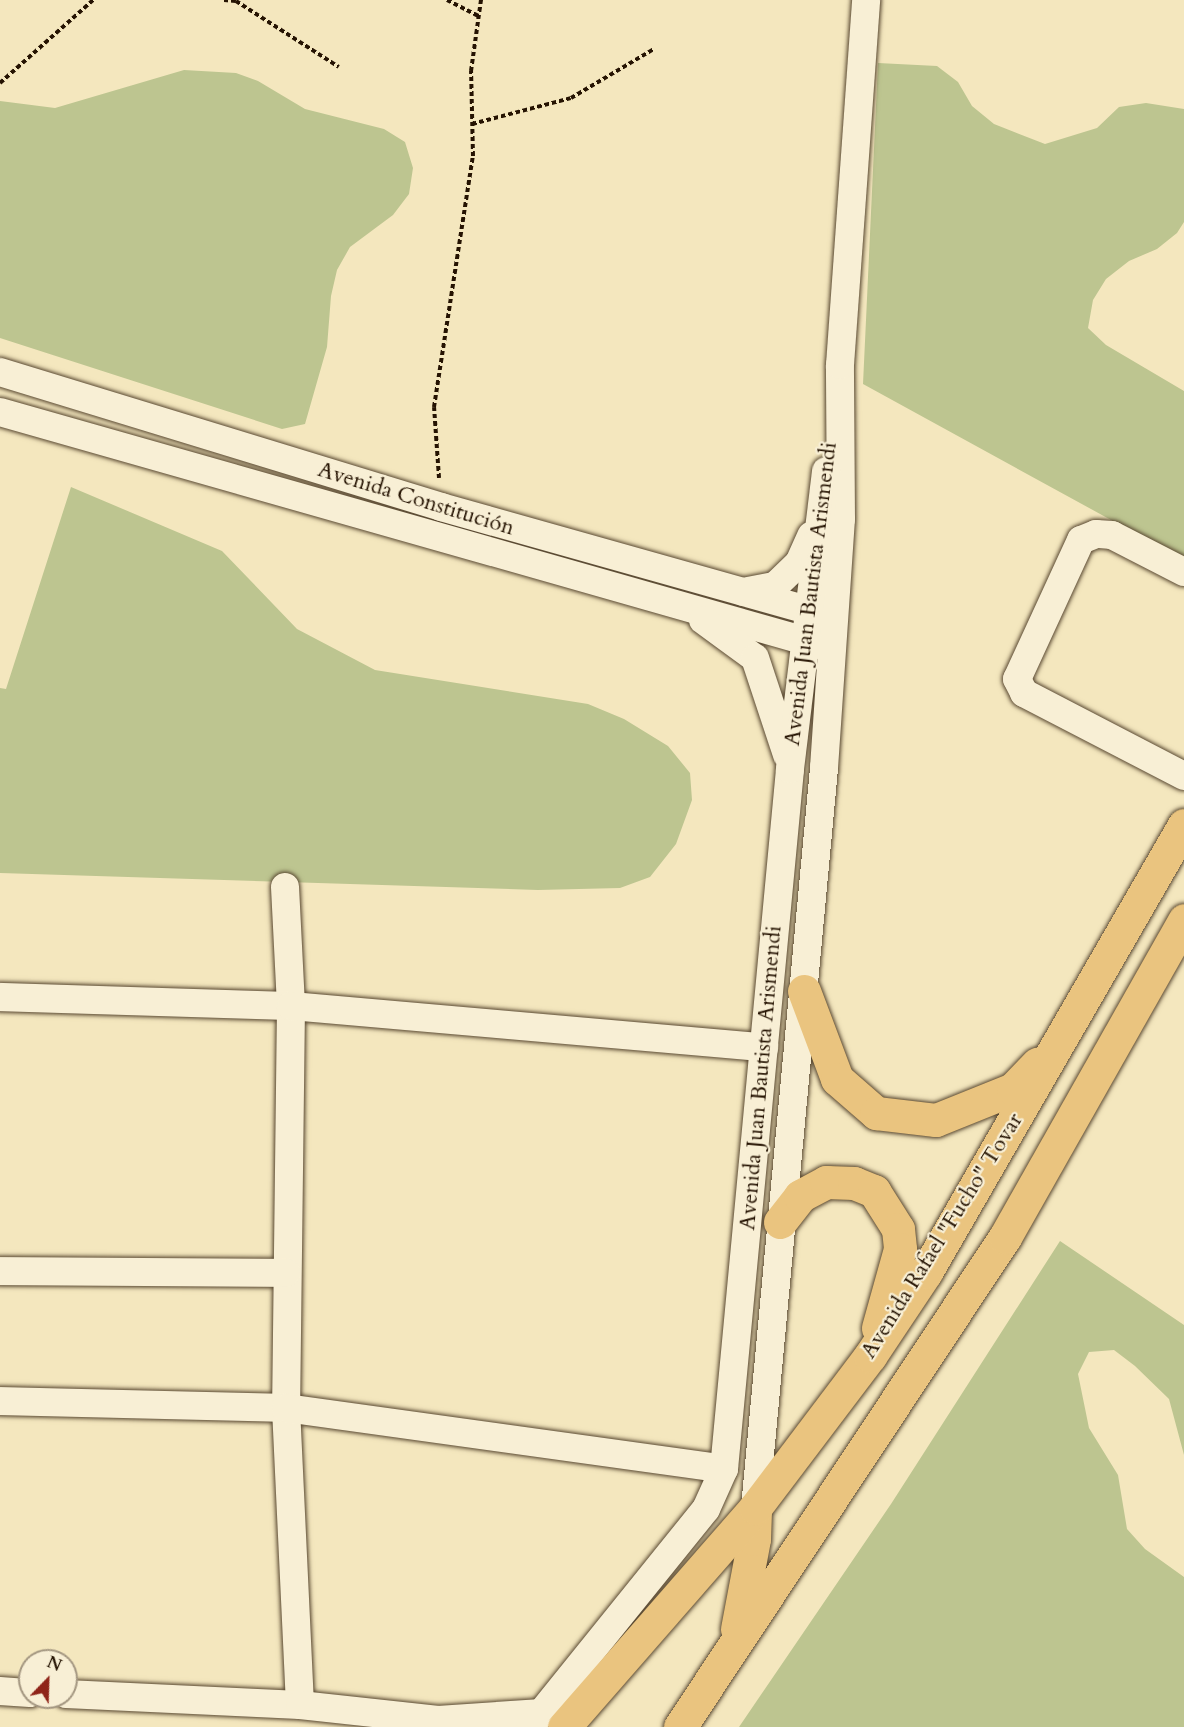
<!DOCTYPE html>
<meta charset="utf-8">
<style>
body{margin:0}
#map{position:relative;width:1184px;height:1727px;overflow:hidden;background:#f4e7be;font-family:Cardo,serif}
div>[style]{position:absolute}
[style*='--x']{left:calc(var(--x)*1px);top:calc(var(--y)*1px);width:calc(var(--w)*1px);rotate:calc(var(--a)*1deg)}
.green>*{inset:0;background:#bdc590}
.path>*{height:4px;margin-top:-2px;transform-origin:0;background:repeating-linear-gradient(90deg,#251302 0 4.5px,transparent 0 7.5px)}
.roads{filter:drop-shadow(0 0 2px #594831) drop-shadow(0 0 2px #594831)}
.minor>*{height:28px;margin:-14px;padding:0 14px;transform-origin:14px;border-radius:14px;background:#f8efd5}
.major>*{height:33px;margin:-16.5px;padding:0 16.5px;transform-origin:16.5px;border-radius:16.5px;background:#eac47f}
span{translate:-50% -50%;white-space:nowrap;text-align:center;line-height:1.15;-webkit-text-stroke:4.5px #f8efd5;paint-order:stroke}
.street-label{font-size:22px;color:#251302}
.north{position:absolute;left:18px;top:1649px;width:60px;height:60px;box-sizing:border-box;background:#f8efd5;border:2px solid #a49781;border-radius:50%;rotate:23deg;font-size:16px;font-weight:700;line-height:24px;text-align:center;color:#251302}
.north::after{content:'';display:block;margin:auto;width:21px;height:27px;background:#8f2418;clip-path:polygon(50% 0,100% 100%,50% 72%,0 100%)}
</style>
<div id="map">
<div class="green">
<div style="clip-path:polygon(878px 63px,937px 66px,958px 82px,972px 106px,994px 124px,1045px 144px,1097px 128px,1119px 107px,1146px 103px,1184px 109px,1184px 222px,1177px 233px,1157px 249px,1129px 261px,1106px 279px,1093px 300px,1088px 328px,1106px 345px,1184px 391px,1184px 560px,863px 384px)"></div>
<div style="clip-path:polygon(184px 70px,236px 73px,258px 81px,305px 109px,384px 129px,405px 142px,413px 168px,409px 194px,393px 215px,350px 247px,337px 270px,331px 296px,327px 347px,305px 424px,282px 429px,0 338px,0 101px,55px 108px)"></div>
<div style="clip-path:polygon(71px 487px,222px 551px,297px 629px,375px 670px,588px 704px,624px 719px,668px 746px,690px 773px,692px 800px,676px 844px,650px 877px,620px 888px,538px 890px,0 873px,0 688px,6px 689px)"></div>
<div style="clip-path:polygon(1060px 1241px,1184px 1325px,1184px 1455px,1169px 1399px,1135px 1366px,1114px 1350px,1089px 1352px,1078px 1374px,1089px 1428px,1118px 1475px,1127px 1529px,1145px 1549px,1184px 1577px,1184px 1727px,739px 1727px,891px 1504px)"></div>
</div>
<div class="path">
<div style="--x:224;--y:0;--w:12;--a:5"></div>
<div style="--x:236;--y:1;--w:122;--a:32.7"></div>
<div style="--x:447;--y:0;--w:35;--a:27"></div>
<div style="--x:0;--y:83;--w:125;--a:-41.7"></div>
<div style="--x:472;--y:124;--w:102;--a:-14.7"></div>
<div style="--x:571;--y:98;--w:96;--a:-30.6"></div>
<div style="--x:439;--y:478;--w:71;--a:-94"></div>
<div style="--x:434;--y:407;--w:254;--a:-81.2"></div>
<div style="--x:473;--y:156;--w:85;--a:-91.3"></div>
<div style="--x:471;--y:71;--w:72;--a:-82"></div>
</div>
<div class="roads">
<div class="minor">
<div style="--x:0;--y:372;--w:461;--a:17"></div>
<div style="--x:441;--y:507;--w:400;--a:15.7"></div>
<div style="--x:0;--y:412;--w:856;--a:15.87"></div>
<div style="--x:1184;--y:572;--w:81;--a:-152.8"></div>
<div style="--x:1112;--y:535;--w:16;--a:-176"></div>
<div style="--x:1096;--y:534;--w:16;--a:158"></div>
<div style="--x:1081;--y:540;--w:153;--a:114.7"></div>
<div style="--x:1017;--y:679;--w:16;--a:63"></div>
<div style="--x:1024;--y:693;--w:180;--a:27.4"></div>
<div style="--x:743;--y:592;--w:33;--a:-11"></div>
<div style="--x:775;--y:586;--w:33;--a:-44"></div>
<div style="--x:799;--y:563;--w:30;--a:-66"></div>
<div style="--x:703;--y:620;--w:64;--a:36.2"></div>
<div style="--x:755;--y:658;--w:102;--a:71.7"></div>
<div style="--x:285;--y:887;--w:119;--a:87.1"></div>
<div style="--x:291;--y:1006;--w:402;--a:90.7"></div>
<div style="--x:286;--y:1408;--w:297;--a:87.3"></div>
<div style="--x:0;--y:997;--w:291;--a:1.8"></div>
<div style="--x:291;--y:1006;--w:475;--a:5"></div>
<div style="--x:0;--y:1271;--w:286;--a:0.4"></div>
<div style="--x:0;--y:1401;--w:286;--a:1.4"></div>
<div style="--x:286;--y:1408;--w:442;--a:7.9"></div>
<div style="--x:755;--y:1508;--w:743;--a:-84.67"></div>
<div style="--x:824;--y:768;--w:250;--a:-86.1"></div>
<div style="--x:841;--y:519;--w:154;--a:-90.4"></div>
<div style="--x:840;--y:365;--w:366;--a:-85.9"></div>
<div style="--x:0;--y:1691;--w:30;--a:4"></div>
<div style="--x:66;--y:1694;--w:234;--a:2.7"></div>
<div style="--x:300;--y:1705;--w:139;--a:6.2"></div>
<div style="--x:438;--y:1720;--w:104;--a:-3.9"></div>
<div style="--x:530;--y:1727;--w:280;--a:-51.1"></div>
<div style="--x:706;--y:1509;--w:44;--a:-65.8"></div>
<div style="--x:724;--y:1469;--w:703;--a:-84.61"></div>
<div style="--x:790;--y:769;--w:300;--a:-83.1"></div>
</div>
<div class="major">
<div style="--x:804;--y:991;--w:94;--a:69.4"></div>
<div style="--x:837;--y:1079;--w:52;--a:41.1"></div>
<div style="--x:876;--y:1113;--w:60;--a:6.7"></div>
<div style="--x:936;--y:1120;--w:83;--a:-21.9"></div>
<div style="--x:1013;--y:1089;--w:35;--a:-46"></div>
<div style="--x:780;--y:1222;--w:33;--a:-52"></div>
<div style="--x:800;--y:1196;--w:30;--a:-28"></div>
<div style="--x:826;--y:1182;--w:28;--a:2"></div>
<div style="--x:854;--y:1183;--w:22;--a:22"></div>
<div style="--x:874;--y:1191;--w:45;--a:57.7"></div>
<div style="--x:898;--y:1229;--w:20;--a:84"></div>
<div style="--x:900;--y:1249;--w:82;--a:105.6"></div>
<div style="--x:737;--y:1629;--w:92;--a:-79.3"></div>
<div style="--x:754;--y:1539;--w:31;--a:-88"></div>
<div style="--x:564;--y:1727;--w:291;--a:-48.9"></div>
<div style="--x:755;--y:1508;--w:191;--a:-52.9"></div>
<div style="--x:870;--y:1356;--w:101;--a:-56.3"></div>
<div style="--x:926;--y:1272;--w:516;--a:-60.01"></div>
<div style="--x:680;--y:1727;--w:588;--a:-56.45"></div>
<div style="--x:1005;--y:1237;--w:364;--a:-60.5"></div>
</div>
</div>
<div class="street-label">
<span style="left:416px;top:499px;rotate:17deg">Avenida Constitución</span>
<span style="left:811px;top:594px;rotate:-83deg">Avenida Juan Bautista Arismendi</span>
<span style="left:761px;top:1078px;rotate:-85deg">Avenida Juan Bautista Arismendi</span>
<span style="left:942px;top:1236px;rotate:-58deg">Avenida Rafael "Fucho" Tovar</span>
</div>
<div class="north">N</div>
</div>
